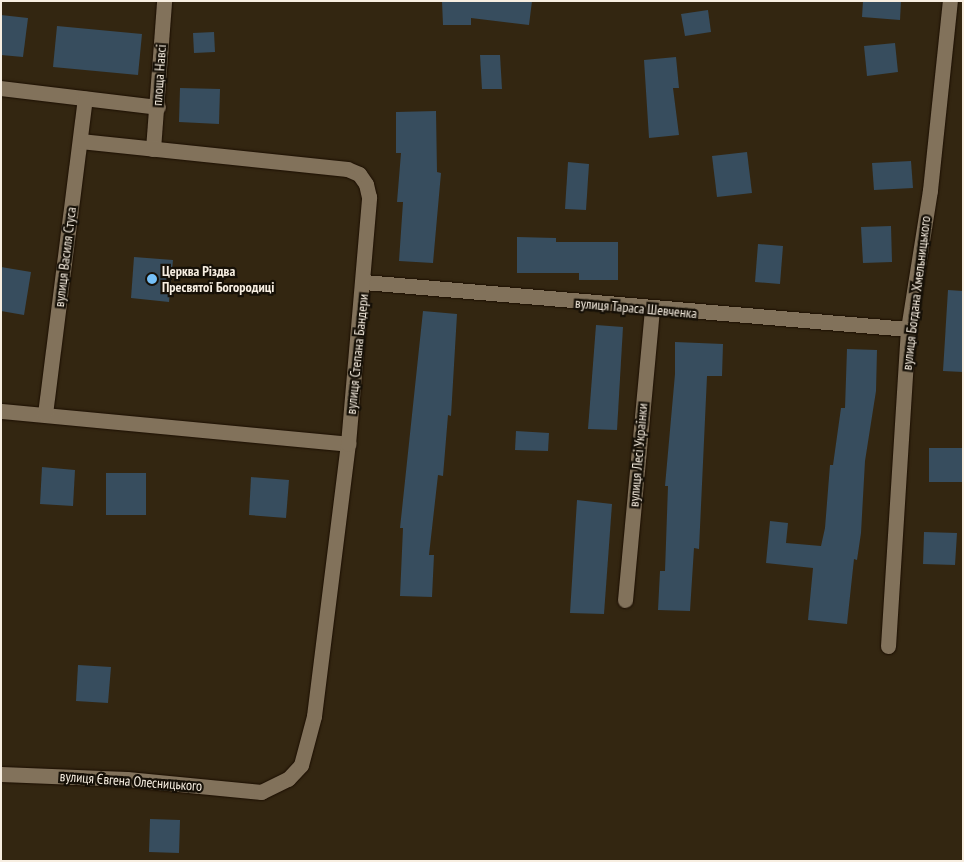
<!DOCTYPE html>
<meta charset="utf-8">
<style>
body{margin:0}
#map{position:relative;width:964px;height:862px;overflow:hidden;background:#332611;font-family:"PT Sans Narrow",sans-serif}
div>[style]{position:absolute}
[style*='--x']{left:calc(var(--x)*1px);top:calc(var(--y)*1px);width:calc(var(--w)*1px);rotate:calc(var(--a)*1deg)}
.building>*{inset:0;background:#374d5e}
.roads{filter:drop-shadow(0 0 1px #1b0e00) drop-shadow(0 0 1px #1b0e00)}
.minor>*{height:15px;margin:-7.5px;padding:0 7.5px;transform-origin:7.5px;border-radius:7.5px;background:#82725b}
.dots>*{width:14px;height:14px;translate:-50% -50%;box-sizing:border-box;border:2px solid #161007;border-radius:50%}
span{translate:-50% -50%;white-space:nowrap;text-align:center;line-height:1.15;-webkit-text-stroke:4.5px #161007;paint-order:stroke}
.street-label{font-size:14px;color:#f7eee1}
.poi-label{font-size:14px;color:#f7eee1;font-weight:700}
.left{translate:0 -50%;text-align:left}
.frame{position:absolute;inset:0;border:2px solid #f7eee1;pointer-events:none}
</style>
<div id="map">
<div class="building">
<div style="clip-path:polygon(442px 1px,532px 1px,529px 25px,471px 18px,471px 25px,443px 25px)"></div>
<div style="clip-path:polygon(863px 1px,901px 1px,900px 20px,862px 17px)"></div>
<div style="clip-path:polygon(708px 10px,711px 32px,685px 36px,681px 14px)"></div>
<div style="clip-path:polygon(1px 15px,28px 18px,23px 57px,1px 55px)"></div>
<div style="clip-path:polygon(57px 26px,142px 34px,138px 75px,53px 67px)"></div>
<div style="clip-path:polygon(214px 32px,215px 52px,194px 53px,193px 33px)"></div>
<div style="clip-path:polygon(895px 43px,898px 72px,867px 76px,864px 46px)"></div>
<div style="clip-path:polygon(480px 55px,500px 55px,502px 89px,482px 89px)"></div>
<div style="clip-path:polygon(676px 57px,679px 88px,673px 88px,679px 135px,649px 138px,644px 60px)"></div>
<div style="clip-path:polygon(180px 88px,220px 89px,219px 124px,179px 122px)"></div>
<div style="clip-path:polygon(436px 111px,437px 172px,441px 173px,433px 263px,399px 261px,403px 202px,397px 202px,401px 153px,396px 153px,396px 112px)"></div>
<div style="clip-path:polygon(747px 152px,752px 193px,717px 197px,712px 156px)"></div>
<div style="clip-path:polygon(911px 161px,913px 188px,874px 190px,872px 163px)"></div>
<div style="clip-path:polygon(568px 162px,589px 164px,586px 210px,565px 209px)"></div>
<div style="clip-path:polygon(891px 226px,892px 262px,863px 263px,861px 227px)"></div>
<div style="clip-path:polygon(517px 237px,556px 238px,556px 242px,618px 242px,618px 280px,579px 280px,579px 273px,517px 273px)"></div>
<div style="clip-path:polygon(758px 244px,783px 246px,780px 284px,755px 282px)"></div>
<div style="clip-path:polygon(134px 257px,173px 260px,169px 302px,131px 298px)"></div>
<div style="clip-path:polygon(1px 267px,31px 272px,24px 315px,1px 311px)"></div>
<div style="clip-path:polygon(948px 290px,963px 291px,963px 372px,943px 371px)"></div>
<div style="clip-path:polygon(423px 311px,457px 314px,451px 416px,448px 415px,443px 476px,438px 475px,429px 555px,434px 555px,432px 597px,400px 596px,403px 528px,400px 528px)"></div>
<div style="clip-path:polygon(596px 325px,623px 327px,617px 430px,588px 429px)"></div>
<div style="clip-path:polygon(675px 342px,723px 344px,722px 376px,707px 376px,699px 549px,694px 548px,690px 611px,658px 610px,660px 571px,665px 571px,668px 486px,665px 486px,675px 374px)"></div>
<div style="clip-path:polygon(847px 349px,877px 350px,876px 391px,865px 461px,861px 533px,857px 560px,854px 559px,847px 624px,808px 620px,813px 568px,766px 563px,770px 521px,788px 523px,786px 543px,821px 546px,825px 528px,830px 465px,833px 465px,841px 408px,845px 408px)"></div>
<div style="clip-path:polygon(516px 431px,549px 433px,548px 451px,515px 450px)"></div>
<div style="clip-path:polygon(929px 448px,962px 448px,962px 482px,929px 482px)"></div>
<div style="clip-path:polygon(42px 467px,75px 470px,73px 506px,40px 504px)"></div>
<div style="clip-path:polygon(106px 473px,146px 473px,146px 515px,106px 515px)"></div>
<div style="clip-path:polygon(251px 477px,289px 480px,286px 518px,249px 515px)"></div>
<div style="clip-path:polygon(577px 500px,612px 504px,604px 614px,570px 613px)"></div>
<div style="clip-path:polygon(924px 532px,957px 533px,955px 565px,923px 564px)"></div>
<div style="clip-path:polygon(78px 665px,111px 667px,108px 703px,76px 701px)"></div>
<div style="clip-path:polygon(150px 819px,180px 820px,179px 853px,149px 852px)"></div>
</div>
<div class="roads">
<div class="minor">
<div style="--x:1;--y:88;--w:158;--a:6.9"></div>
<div style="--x:153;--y:149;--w:148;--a:-85.7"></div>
<div style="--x:364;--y:282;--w:546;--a:4.94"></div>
<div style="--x:1;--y:411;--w:349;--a:5.4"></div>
<div style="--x:45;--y:414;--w:318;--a:-82.8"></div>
<div style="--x:625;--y:600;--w:292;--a:-84.7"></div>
<div style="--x:888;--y:646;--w:318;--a:-86.4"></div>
<div style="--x:908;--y:329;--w:141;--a:-81"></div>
<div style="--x:930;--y:190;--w:190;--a:-84"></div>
<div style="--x:1;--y:774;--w:126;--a:2.3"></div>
<div style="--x:127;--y:779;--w:135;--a:5.5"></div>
<div style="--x:261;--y:792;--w:30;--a:-26"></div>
<div style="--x:288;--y:779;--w:19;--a:-47"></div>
<div style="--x:301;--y:765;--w:51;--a:-75.1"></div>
<div style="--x:314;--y:716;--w:274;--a:-82.9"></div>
<div style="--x:348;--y:444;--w:248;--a:-85.1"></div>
<div style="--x:369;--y:197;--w:13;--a:-103"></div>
<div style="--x:366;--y:184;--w:12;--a:-125"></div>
<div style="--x:359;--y:174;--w:13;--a:-157"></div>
<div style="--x:347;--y:169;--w:268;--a:-174"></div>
</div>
</div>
<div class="dots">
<div style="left:152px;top:279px;background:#76c0f7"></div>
</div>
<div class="street-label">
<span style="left:159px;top:75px;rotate:-86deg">площа Навсі</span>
<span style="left:65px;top:257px;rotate:-83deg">вулиця Василя Стуса</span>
<span style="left:916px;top:293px;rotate:-83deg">вулиця Богдана Хмельницького</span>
<span style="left:636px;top:308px;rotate:5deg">вулиця Тараса Шевченка</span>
<span style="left:357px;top:354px;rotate:-84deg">вулиця Степана Бандери</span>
<span style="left:638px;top:455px;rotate:-85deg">вулиця Лесі Українки</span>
<span style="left:131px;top:781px;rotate:4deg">вулиця Євгена Олесницького</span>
</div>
<div class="poi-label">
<span class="left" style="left:162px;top:279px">Церква Різдва<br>Пресвятої Богородиці</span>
</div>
<div class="frame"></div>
</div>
